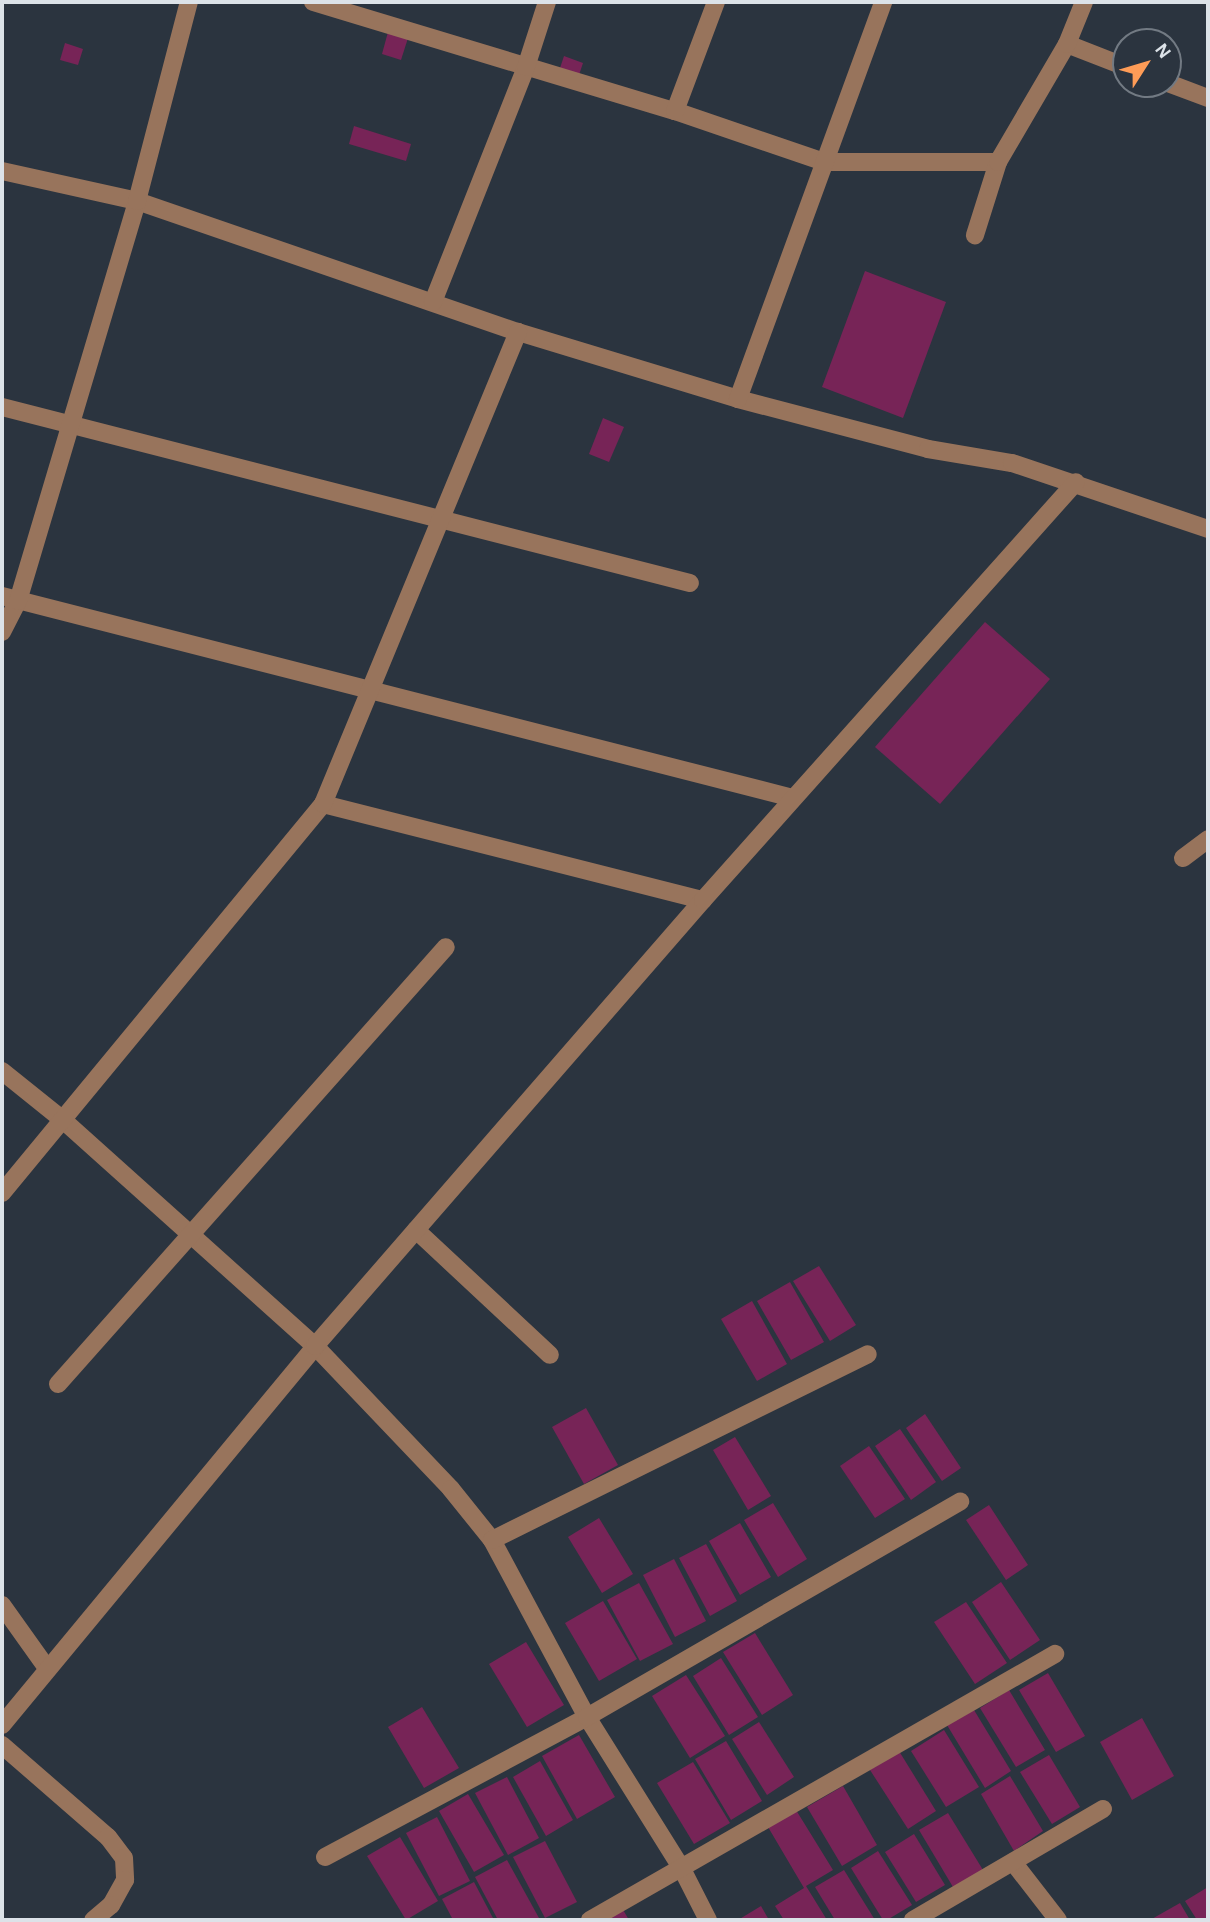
<!DOCTYPE html>
<style>
body{margin:0}
#map{position:relative;width:1210px;height:1922px;overflow:hidden;background:#2b343f;font-family:"Alegreya Sans",sans-serif}
div>[style]{position:absolute}
[style*='--x']{left:calc(var(--x)*1px);top:calc(var(--y)*1px);width:calc(var(--w)*1px);rotate:calc(var(--a)*1deg)}
.building>*{inset:0;background:#772457}
.minor>*{height:18px;margin:-9px;padding:0 9px;transform-origin:9px;border-radius:9px;background:#98745c}
span{translate:-50% -50%;white-space:nowrap;text-align:center;line-height:1.15;-webkit-text-stroke:7px #2b343f;paint-order:stroke}
.frame{position:absolute;inset:0;border:4px solid #dce2e8;pointer-events:none}
.north{position:absolute;left:1112px;top:28px;width:70px;height:70px;box-sizing:border-box;background:#2b343f;border:2px solid #727a83;border-radius:50%;rotate:53deg;font-size:19px;font-weight:700;line-height:28px;text-align:center;color:#dce2e8}
.north::after{content:'';display:block;margin:auto;width:24px;height:32px;background:#fe9c57;clip-path:polygon(50% 0,100% 100%,50% 72%,0 100%)}
</style>
<div id="map">
<div class="building">
<div style="clip-path:polygon(388px 32px,408px 38px,401px 60px,382px 54px)"></div>
<div style="clip-path:polygon(65px 43px,83px 49px,78px 65px,60px 60px)"></div>
<div style="clip-path:polygon(564px 56px,583px 63px,577px 81px,558px 74px)"></div>
<div style="clip-path:polygon(354px 126px,411px 144px,406px 161px,349px 144px)"></div>
<div style="clip-path:polygon(865px 271px,946px 302px,903px 418px,822px 387px)"></div>
<div style="clip-path:polygon(603px 418px,624px 427px,609px 462px,589px 454px)"></div>
<div style="clip-path:polygon(985px 622px,1050px 679px,940px 804px,875px 747px)"></div>
<div style="clip-path:polygon(819px 1266px,856px 1325px,830px 1341px,793px 1281px)"></div>
<div style="clip-path:polygon(790px 1282px,824px 1342px,791px 1360px,757px 1301px)"></div>
<div style="clip-path:polygon(752px 1301px,787px 1364px,757px 1381px,721px 1319px)"></div>
<div style="clip-path:polygon(586px 1408px,618px 1465px,584px 1484px,552px 1427px)"></div>
<div style="clip-path:polygon(925px 1414px,961px 1468px,942px 1481px,906px 1428px)"></div>
<div style="clip-path:polygon(900px 1429px,936px 1482px,911px 1500px,875px 1446px)"></div>
<div style="clip-path:polygon(735px 1437px,771px 1496px,748px 1510px,713px 1450px)"></div>
<div style="clip-path:polygon(869px 1446px,905px 1499px,875px 1518px,840px 1466px)"></div>
<div style="clip-path:polygon(773px 1503px,807px 1559px,778px 1577px,744px 1520px)"></div>
<div style="clip-path:polygon(989px 1505px,1028px 1565px,1006px 1580px,966px 1520px)"></div>
<div style="clip-path:polygon(599px 1518px,633px 1574px,602px 1593px,568px 1537px)"></div>
<div style="clip-path:polygon(740px 1523px,771px 1577px,740px 1595px,709px 1541px)"></div>
<div style="clip-path:polygon(706px 1544px,737px 1601px,710px 1616px,679px 1558px)"></div>
<div style="clip-path:polygon(674px 1559px,706px 1621px,675px 1637px,643px 1575px)"></div>
<div style="clip-path:polygon(1001px 1582px,1040px 1640px,1010px 1660px,972px 1602px)"></div>
<div style="clip-path:polygon(639px 1583px,673px 1644px,640px 1661px,607px 1600px)"></div>
<div style="clip-path:polygon(603px 1601px,637px 1659px,599px 1681px,565px 1623px)"></div>
<div style="clip-path:polygon(966px 1602px,1007px 1663px,975px 1684px,934px 1622px)"></div>
<div style="clip-path:polygon(755px 1633px,793px 1695px,762px 1715px,723px 1652px)"></div>
<div style="clip-path:polygon(526px 1642px,564px 1705px,527px 1727px,489px 1664px)"></div>
<div style="clip-path:polygon(721px 1658px,758px 1717px,729px 1735px,693px 1676px)"></div>
<div style="clip-path:polygon(1048px 1673px,1085px 1736px,1056px 1752px,1019px 1690px)"></div>
<div style="clip-path:polygon(686px 1675px,725px 1736px,690px 1758px,652px 1696px)"></div>
<div style="clip-path:polygon(1009px 1690px,1045px 1750px,1016px 1767px,980px 1708px)"></div>
<div style="clip-path:polygon(422px 1707px,459px 1768px,424px 1788px,388px 1727px)"></div>
<div style="clip-path:polygon(974px 1710px,1011px 1771px,985px 1788px,947px 1725px)"></div>
<div style="clip-path:polygon(1142px 1718px,1174px 1776px,1132px 1800px,1100px 1742px)"></div>
<div style="clip-path:polygon(759px 1722px,794px 1777px,767px 1795px,732px 1739px)"></div>
<div style="clip-path:polygon(944px 1730px,979px 1787px,946px 1807px,911px 1751px)"></div>
<div style="clip-path:polygon(579px 1735px,615px 1797px,577px 1819px,542px 1756px)"></div>
<div style="clip-path:polygon(726px 1741px,762px 1801px,731px 1820px,695px 1759px)"></div>
<div style="clip-path:polygon(899px 1751px,936px 1811px,908px 1829px,870px 1770px)"></div>
<div style="clip-path:polygon(1049px 1755px,1080px 1807px,1052px 1824px,1020px 1772px)"></div>
<div style="clip-path:polygon(540px 1761px,573px 1820px,546px 1836px,513px 1777px)"></div>
<div style="clip-path:polygon(693px 1762px,730px 1823px,694px 1844px,657px 1783px)"></div>
<div style="clip-path:polygon(1010px 1776px,1043px 1831px,1014px 1851px,981px 1794px)"></div>
<div style="clip-path:polygon(507px 1777px,539px 1838px,508px 1855px,475px 1793px)"></div>
<div style="clip-path:polygon(843px 1786px,877px 1845px,842px 1866px,807px 1807px)"></div>
<div style="clip-path:polygon(468px 1794px,504px 1855px,474px 1872px,439px 1811px)"></div>
<div style="clip-path:polygon(796px 1810px,833px 1870px,806px 1886px,827px 1920px,784px 1920px,775px 1906px,804px 1888px,768px 1827px)"></div>
<div style="clip-path:polygon(948px 1813px,983px 1870px,953px 1887px,919px 1830px)"></div>
<div style="clip-path:polygon(437px 1817px,470px 1881px,439px 1896px,406px 1833px)"></div>
<div style="clip-path:polygon(914px 1834px,945px 1885px,916px 1902px,885px 1852px)"></div>
<div style="clip-path:polygon(400px 1837px,438px 1901px,406px 1920px,367px 1856px)"></div>
<div style="clip-path:polygon(545px 1841px,577px 1902px,545px 1918px,513px 1857px)"></div>
<div style="clip-path:polygon(878px 1851px,912px 1905px,887px 1920px,883px 1920px,851px 1868px)"></div>
<div style="clip-path:polygon(507px 1860px,539px 1918px,535px 1920px,498px 1920px,475px 1877px)"></div>
<div style="clip-path:polygon(844px 1870px,875px 1920px,835px 1920px,815px 1887px)"></div>
<div style="clip-path:polygon(474px 1882px,494px 1920px,453px 1920px,442px 1899px)"></div>
<div style="clip-path:polygon(1208px 1887px,1208px 1920px,1197px 1920px,1185px 1901px)"></div>
<div style="clip-path:polygon(1180px 1903px,1190px 1920px,1150px 1920px)"></div>
<div style="clip-path:polygon(761px 1906px,769px 1920px,738px 1920px)"></div>
<div style="clip-path:polygon(622px 1908px,629px 1920px,603px 1920px)"></div>
</div>
<div class="minor">
<div style="--x:313;--y:2;--w:378;--a:16.8"></div>
<div style="--x:675;--y:111;--w:157;--a:18.9"></div>
<div style="--x:824;--y:162;--w:174;--a:0"></div>
<div style="--x:998;--y:162;--w:77;--a:107.5"></div>
<div style="--x:1067;--y:44;--w:63;--a:21.3"></div>
<div style="--x:1168;--y:83;--w:43;--a:20.6"></div>
<div style="--x:675;--y:111;--w:116;--a:-69.4"></div>
<div style="--x:998;--y:162;--w:137;--a:-59.7"></div>
<div style="--x:1067;--y:44;--w:45;--a:-68"></div>
<div style="--x:2;--y:171;--w:138;--a:12.5"></div>
<div style="--x:137;--y:201;--w:403;--a:19"></div>
<div style="--x:518;--y:332;--w:230;--a:16.9"></div>
<div style="--x:738;--y:399;--w:196;--a:14.7"></div>
<div style="--x:928;--y:449;--w:85;--a:9.5"></div>
<div style="--x:1012;--y:463;--w:207;--a:18.6"></div>
<div style="--x:433;--y:302;--w:253;--a:-68.4"></div>
<div style="--x:526;--y:67;--w:68;--a:-72.1"></div>
<div style="--x:738;--y:399;--w:423;--a:-69.9"></div>
<div style="--x:2;--y:407;--w:710;--a:14.35"></div>
<div style="--x:2;--y:596;--w:816;--a:14.33"></div>
<div style="--x:2;--y:632;--w:35;--a:-63"></div>
<div style="--x:18;--y:601;--w:417;--a:-73.4"></div>
<div style="--x:137;--y:201;--w:206;--a:-75.4"></div>
<div style="--x:323;--y:804;--w:392;--a:14.2"></div>
<div style="--x:1183;--y:858;--w:31;--a:-37"></div>
<div style="--x:2;--y:1071;--w:78;--a:38.8"></div>
<div style="--x:63;--y:1120;--w:338;--a:41.9"></div>
<div style="--x:315;--y:1346;--w:197;--a:46.4"></div>
<div style="--x:451;--y:1489;--w:65;--a:51.2"></div>
<div style="--x:492;--y:1540;--w:201;--a:61.8"></div>
<div style="--x:587;--y:1717;--w:179;--a:58"></div>
<div style="--x:682;--y:1869;--w:57;--a:63"></div>
<div style="--x:2;--y:1193;--w:504;--a:-50.47"></div>
<div style="--x:323;--y:804;--w:511;--a:-67.55"></div>
<div style="--x:416;--y:1230;--w:183;--a:43"></div>
<div style="--x:58;--y:1384;--w:584;--a:-48.4"></div>
<div style="--x:492;--y:1540;--w:419;--a:-26.3"></div>
<div style="--x:2;--y:1605;--w:77;--a:54.5"></div>
<div style="--x:2;--y:1725;--w:492;--a:-50.4"></div>
<div style="--x:315;--y:1346;--w:591;--a:-48.98"></div>
<div style="--x:703;--y:900;--w:560;--a:-48.26"></div>
<div style="--x:2;--y:1745;--w:140;--a:41"></div>
<div style="--x:108;--y:1837;--w:26;--a:53"></div>
<div style="--x:124;--y:1858;--w:22;--a:87"></div>
<div style="--x:125;--y:1880;--w:29;--a:119"></div>
<div style="--x:111;--y:1905;--w:23;--a:140"></div>
<div style="--x:325;--y:1857;--w:297;--a:-28.1"></div>
<div style="--x:587;--y:1717;--w:431;--a:-30"></div>
<div style="--x:1013;--y:1862;--w:73;--a:52.2"></div>
<div style="--x:590;--y:1920;--w:536;--a:-29.77"></div>
<div style="--x:913;--y:1920;--w:220;--a:-30.3"></div>
</div>
<div class="frame"></div>
<div class="north">N</div>
</div>
